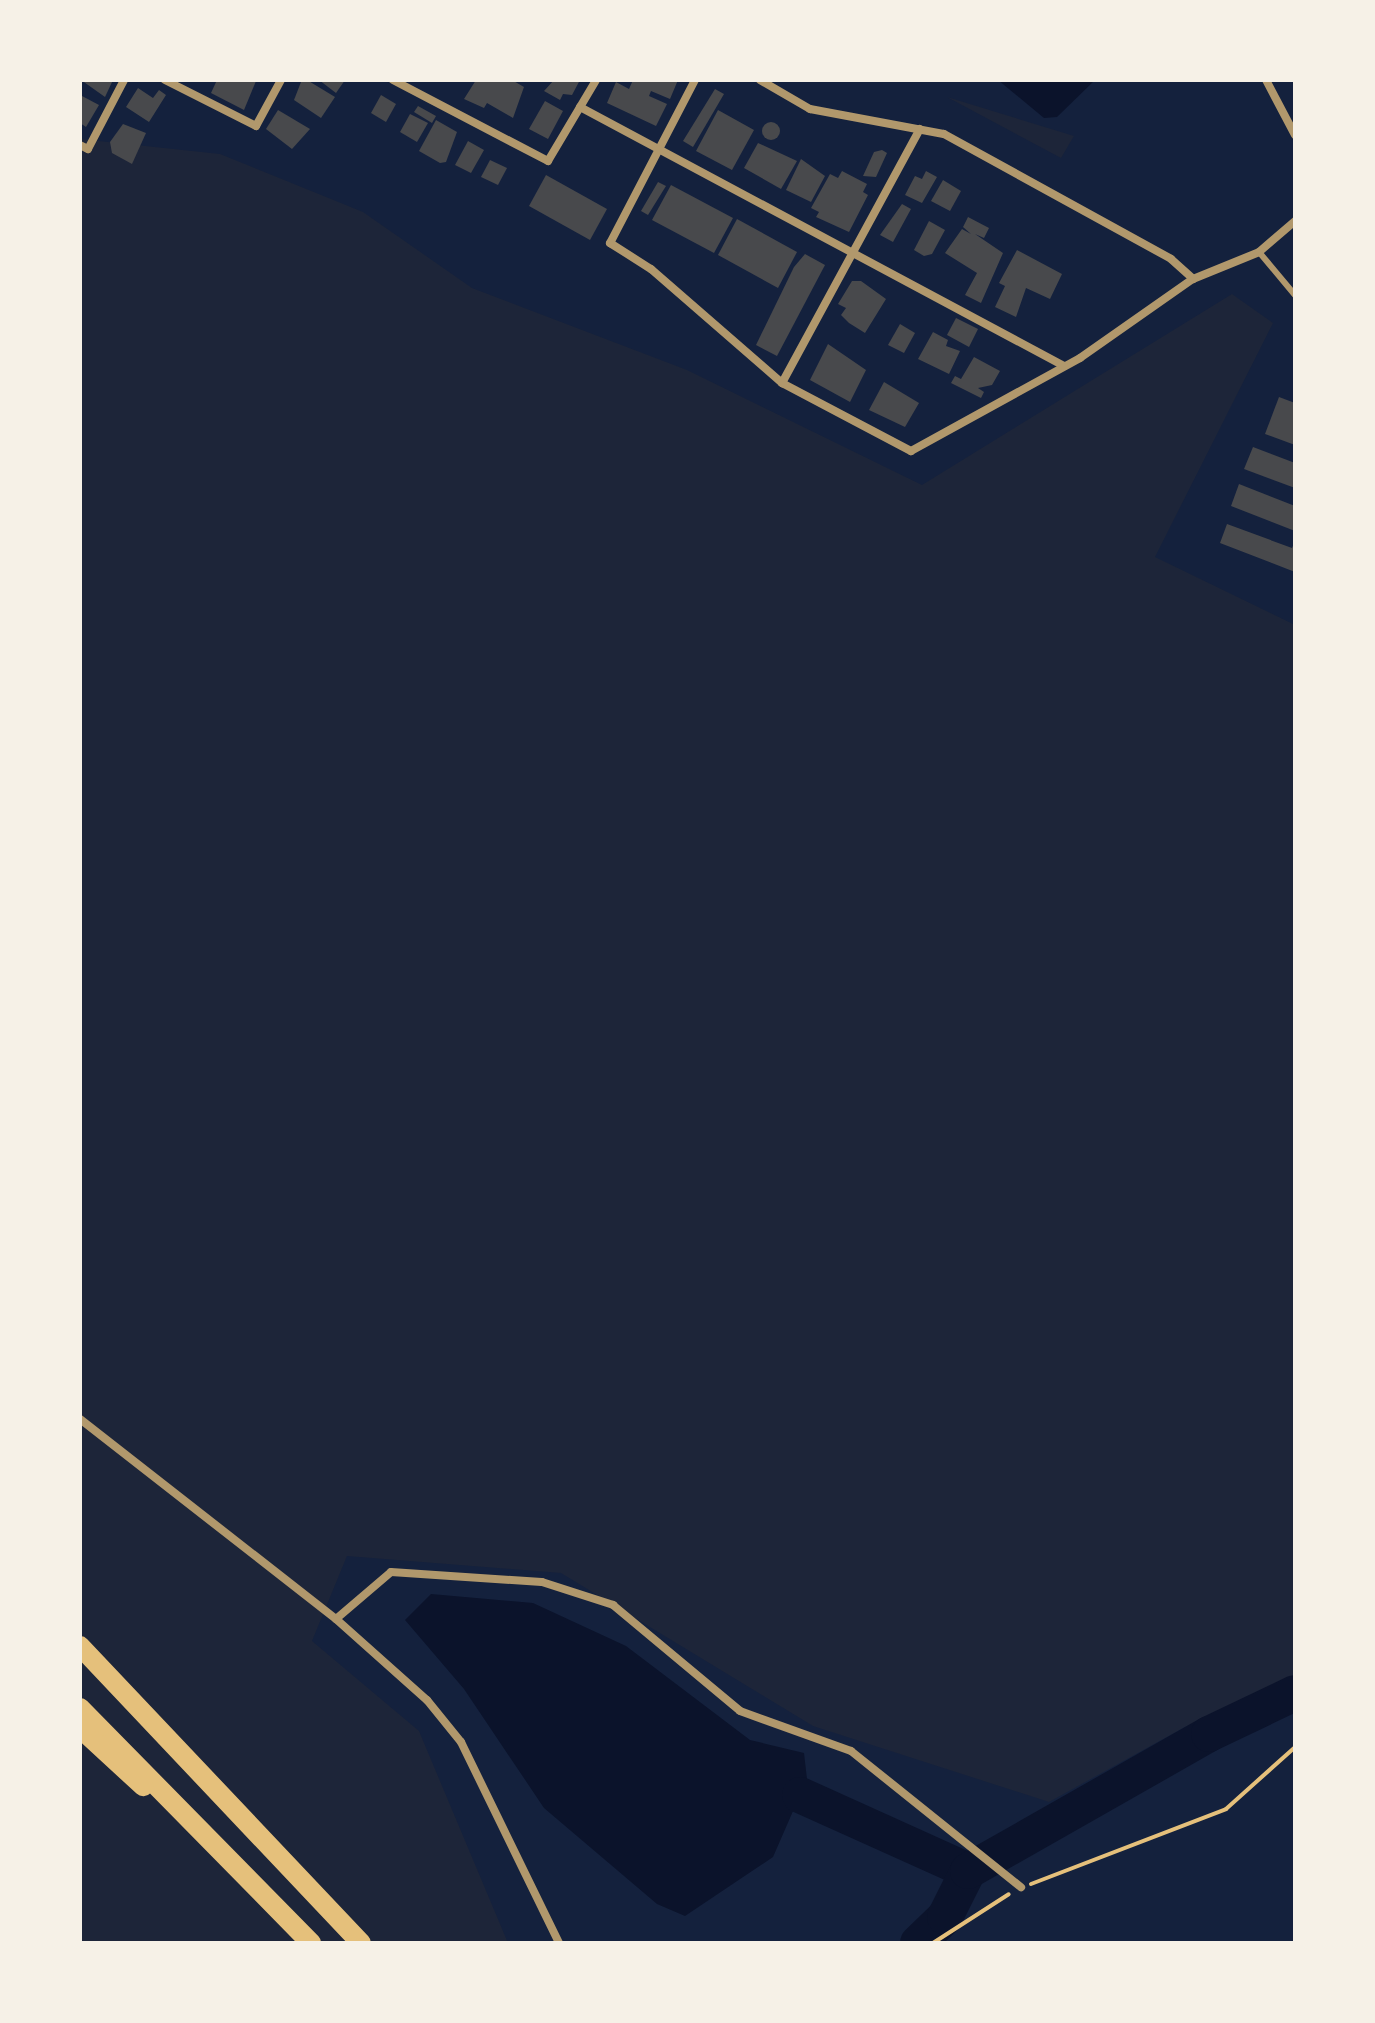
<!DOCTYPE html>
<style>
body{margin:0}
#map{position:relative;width:1375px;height:2023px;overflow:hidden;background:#14213d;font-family:"Archivo Narrow",sans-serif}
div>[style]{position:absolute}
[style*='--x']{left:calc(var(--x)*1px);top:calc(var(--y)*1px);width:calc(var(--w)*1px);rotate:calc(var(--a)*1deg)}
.green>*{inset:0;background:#1d2539}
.water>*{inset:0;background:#0b132b}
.river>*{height:36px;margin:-18px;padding:0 18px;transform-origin:18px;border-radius:18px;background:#0b132b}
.building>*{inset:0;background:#48494c}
.round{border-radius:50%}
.path>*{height:4px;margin:-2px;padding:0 2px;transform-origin:2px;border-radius:2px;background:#e5c07b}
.service>*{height:6px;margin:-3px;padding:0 3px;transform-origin:3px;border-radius:3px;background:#b1986c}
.minor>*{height:8px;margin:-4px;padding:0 4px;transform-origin:4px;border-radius:4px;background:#b1986c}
.motorway>*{height:20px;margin:-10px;padding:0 10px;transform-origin:10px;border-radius:10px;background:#e5c07b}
span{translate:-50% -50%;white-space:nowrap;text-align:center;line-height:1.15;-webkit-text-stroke:8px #f6f1e7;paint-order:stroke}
.frame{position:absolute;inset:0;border:82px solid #f6f1e7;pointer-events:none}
</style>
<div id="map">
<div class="green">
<div style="clip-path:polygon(947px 97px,1074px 136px,1061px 158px)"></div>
<div style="clip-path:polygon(80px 139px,220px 154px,363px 212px,472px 288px,687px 370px,922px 485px,1232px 294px,1273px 323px,1155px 557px,1295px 625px,1295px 1675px,1185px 1727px,1049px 1802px,813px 1726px,561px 1573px,347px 1556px,312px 1641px,419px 1731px,508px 1943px,80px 1943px)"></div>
</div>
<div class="water">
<div style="clip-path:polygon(998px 80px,1095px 80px,1057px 117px,1044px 118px)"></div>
<div style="clip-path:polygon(431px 1594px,533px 1603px,626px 1646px,750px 1740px,804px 1753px,807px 1779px,773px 1857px,685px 1916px,657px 1904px,544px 1808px,464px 1689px,405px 1620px)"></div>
</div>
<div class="river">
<div style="--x:800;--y:1795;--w:184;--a:24.3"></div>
<div style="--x:918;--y:1943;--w:37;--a:-44"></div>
<div style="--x:945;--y:1917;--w:51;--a:-63.4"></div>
<div style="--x:968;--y:1871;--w:277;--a:-29.6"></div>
<div style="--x:1209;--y:1734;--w:95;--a:-25.5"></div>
</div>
<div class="building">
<div style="clip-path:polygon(81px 80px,113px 80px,105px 97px)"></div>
<div style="clip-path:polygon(217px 80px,256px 81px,244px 110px,211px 93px)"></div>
<div style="clip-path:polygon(307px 80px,335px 97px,321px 118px,294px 100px,301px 82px)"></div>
<div style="clip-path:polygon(319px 80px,345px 80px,336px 93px)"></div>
<div style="clip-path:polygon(476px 80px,512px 80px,524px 87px,513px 118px,487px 103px,484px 108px,464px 99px)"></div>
<div style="clip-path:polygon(580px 80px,572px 95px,563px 94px,560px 100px,544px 91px,554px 80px)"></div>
<div style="clip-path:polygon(633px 80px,678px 80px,670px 99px,651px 91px,649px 96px,667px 104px,656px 126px,607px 103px,616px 82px,629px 89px)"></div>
<div style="clip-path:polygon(138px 88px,153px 98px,159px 90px,166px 95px,149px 122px,126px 107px)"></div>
<div style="clip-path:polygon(715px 89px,724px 94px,693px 147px,683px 141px)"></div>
<div style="clip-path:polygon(381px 95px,396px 104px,386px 122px,371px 113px)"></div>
<div style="clip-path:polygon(82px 96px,99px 105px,86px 127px,80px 123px)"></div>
<div style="clip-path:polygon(545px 101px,563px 111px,548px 139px,529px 129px)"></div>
<div style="clip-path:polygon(418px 106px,436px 116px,432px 123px,414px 112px)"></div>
<div style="clip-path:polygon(278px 110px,310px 129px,292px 149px,266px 129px)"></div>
<div style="clip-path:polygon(718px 110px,754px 130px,732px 170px,696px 151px)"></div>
<div style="clip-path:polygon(410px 114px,428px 123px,417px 142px,400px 132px)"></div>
<div style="clip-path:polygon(436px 120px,457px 132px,446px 162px,440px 163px,419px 151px)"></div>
<div class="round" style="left:762px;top:122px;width:18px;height:18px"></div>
<div style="clip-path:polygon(123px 124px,146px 133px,132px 164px,112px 153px,110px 142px)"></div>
<div style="clip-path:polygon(468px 141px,484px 150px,471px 173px,455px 165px)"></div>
<div style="clip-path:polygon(758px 143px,797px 161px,781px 189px,744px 168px)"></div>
<div style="clip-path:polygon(882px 150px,887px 153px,876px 177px,863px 176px,874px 152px)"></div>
<div style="clip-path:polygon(801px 159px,825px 176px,811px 202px,786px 190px)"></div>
<div style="clip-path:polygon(490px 160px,507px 168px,498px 185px,481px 177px)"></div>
<div style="clip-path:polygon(842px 171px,867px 184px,863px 192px,868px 195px,849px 232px,816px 217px,819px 212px,811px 208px,830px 174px,838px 178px)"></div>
<div style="clip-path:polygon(926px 171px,937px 177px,922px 203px,905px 195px,915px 176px,922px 179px)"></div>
<div style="clip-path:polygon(546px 175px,607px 209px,590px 240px,529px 206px)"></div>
<div style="clip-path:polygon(943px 180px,961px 191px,950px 211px,931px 201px)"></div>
<div style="clip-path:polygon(658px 182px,666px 186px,648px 215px,641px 211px)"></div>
<div style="clip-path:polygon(671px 185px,733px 218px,714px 253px,652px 220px)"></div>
<div style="clip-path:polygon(902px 204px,911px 209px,893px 242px,880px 235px)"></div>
<div style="clip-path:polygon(968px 217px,989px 228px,984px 238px,975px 234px,1003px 253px,981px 303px,965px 295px,977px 273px,945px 253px,962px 229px,971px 234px,963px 227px)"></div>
<div style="clip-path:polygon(737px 219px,797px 252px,778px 288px,718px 255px)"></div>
<div style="clip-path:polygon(929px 221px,945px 230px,932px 254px,924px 256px,914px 250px)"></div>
<div style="clip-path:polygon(1017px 250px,1062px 274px,1050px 299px,1026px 288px,1016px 317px,995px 307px,1005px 286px,999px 283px)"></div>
<div style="clip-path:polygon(805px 254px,825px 265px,777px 356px,756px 345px,794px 267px)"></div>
<div style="clip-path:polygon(852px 281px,861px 281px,886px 299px,865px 333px,849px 323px,841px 315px,846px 308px,838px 304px)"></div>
<div style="clip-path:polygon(956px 318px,978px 329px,969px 347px,947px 335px)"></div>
<div style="clip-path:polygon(900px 324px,915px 333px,904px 353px,888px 345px)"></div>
<div style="clip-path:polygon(933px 332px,948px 340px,946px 346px,960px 351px,949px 374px,918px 359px)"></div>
<div style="clip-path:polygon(828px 344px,866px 370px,850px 402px,810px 380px)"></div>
<div style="clip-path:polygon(974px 357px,1000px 371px,992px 385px,978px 388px,984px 392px,981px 398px,951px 383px,955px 376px,961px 379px)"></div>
<div style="clip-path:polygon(884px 382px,919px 403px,905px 427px,869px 410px)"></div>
<div style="clip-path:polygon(1279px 397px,1295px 403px,1295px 445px,1265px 434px)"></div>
<div style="clip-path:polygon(1253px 447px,1295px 463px,1295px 488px,1244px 469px)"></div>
<div style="clip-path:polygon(1239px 484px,1295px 506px,1295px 531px,1231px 506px)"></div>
<div style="clip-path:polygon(1227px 524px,1292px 548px,1295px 541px,1295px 572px,1220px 543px)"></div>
</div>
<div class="path">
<div style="--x:1031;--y:1884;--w:209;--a:-21"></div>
<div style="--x:1226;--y:1809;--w:93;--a:-41.9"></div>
<div style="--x:933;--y:1943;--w:90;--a:-32.8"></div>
</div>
<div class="service">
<div style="--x:1259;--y:252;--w:56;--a:50.1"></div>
</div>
<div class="minor">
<div style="--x:165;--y:80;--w:102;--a:26.8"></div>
<div style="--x:256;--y:126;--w:52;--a:-61.5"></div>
<div style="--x:393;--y:80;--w:175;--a:27.6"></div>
<div style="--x:548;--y:161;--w:94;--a:-59.3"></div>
<div style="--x:695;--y:80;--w:184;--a:117.5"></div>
<div style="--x:610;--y:243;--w:49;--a:32.4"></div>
<div style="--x:651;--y:269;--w:174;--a:41"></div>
<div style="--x:782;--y:383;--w:146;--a:27.8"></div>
<div style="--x:911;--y:451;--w:193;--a:-28.8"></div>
<div style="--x:1080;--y:358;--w:138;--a:-35"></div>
<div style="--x:1193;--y:279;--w:71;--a:-22.2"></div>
<div style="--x:1259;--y:252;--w:48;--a:-40.7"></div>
<div style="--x:760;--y:80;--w:58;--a:30.1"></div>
<div style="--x:810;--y:109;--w:136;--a:10.6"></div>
<div style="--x:944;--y:134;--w:259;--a:28.8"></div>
<div style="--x:1171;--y:259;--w:30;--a:42"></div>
<div style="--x:1266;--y:80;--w:62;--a:62.2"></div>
<div style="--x:580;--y:107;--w:549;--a:28.15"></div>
<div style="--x:80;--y:145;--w:9;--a:27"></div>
<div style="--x:88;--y:149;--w:78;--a:-62.4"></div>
<div style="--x:782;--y:383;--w:289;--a:-61.5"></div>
<div style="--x:80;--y:1419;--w:325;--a:38"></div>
<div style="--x:336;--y:1619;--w:122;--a:41.7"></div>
<div style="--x:427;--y:1700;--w:54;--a:51"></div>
<div style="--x:461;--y:1742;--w:224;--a:64"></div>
<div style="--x:336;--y:1619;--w:72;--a:-40.5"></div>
<div style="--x:391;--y:1572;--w:151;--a:3.8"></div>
<div style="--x:542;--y:1582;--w:75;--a:17.9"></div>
<div style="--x:613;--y:1605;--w:165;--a:39.8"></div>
<div style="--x:740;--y:1711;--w:118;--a:19.8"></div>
<div style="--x:851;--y:1751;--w:218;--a:38.7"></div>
</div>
<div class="motorway">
<div style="--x:80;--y:1646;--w:409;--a:46.6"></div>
<div style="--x:80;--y:1708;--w:330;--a:45.5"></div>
<div style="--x:80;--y:1728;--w:86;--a:42.6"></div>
</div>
<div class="frame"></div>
</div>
